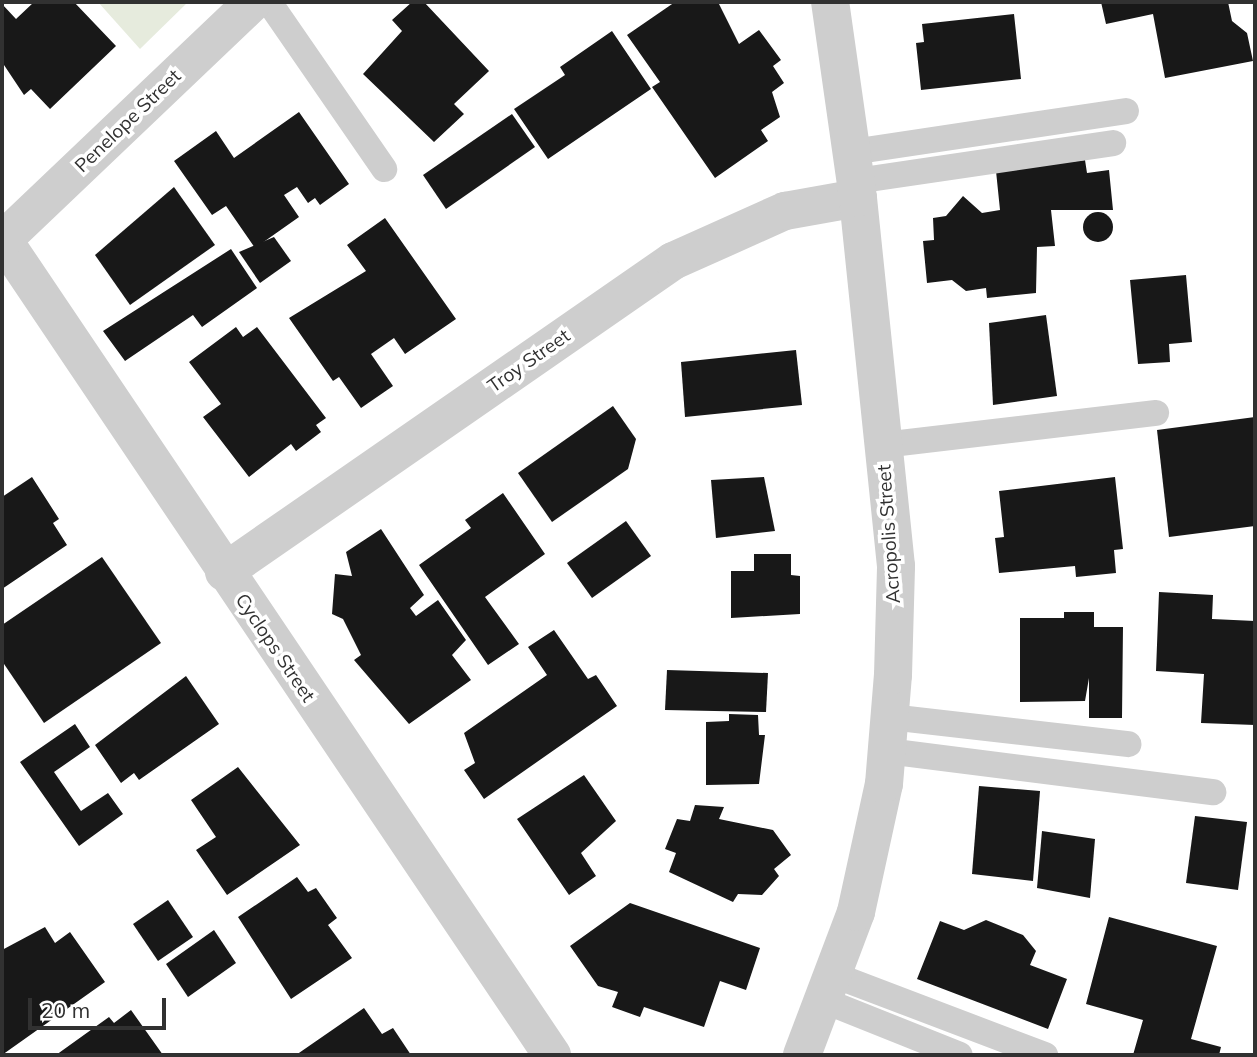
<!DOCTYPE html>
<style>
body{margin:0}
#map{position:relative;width:1257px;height:1057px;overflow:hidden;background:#fff;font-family:Mulish,sans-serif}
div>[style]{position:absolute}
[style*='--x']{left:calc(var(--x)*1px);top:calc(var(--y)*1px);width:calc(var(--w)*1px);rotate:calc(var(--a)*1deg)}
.green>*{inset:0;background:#e6ebdd}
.building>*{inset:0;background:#181818}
.round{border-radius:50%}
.lane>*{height:26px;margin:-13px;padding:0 13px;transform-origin:13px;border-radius:13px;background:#cecece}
.street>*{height:38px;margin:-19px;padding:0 19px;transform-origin:19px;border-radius:19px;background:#cecece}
span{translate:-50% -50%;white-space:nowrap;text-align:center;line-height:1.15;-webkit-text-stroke:7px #fff;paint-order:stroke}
.street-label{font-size:19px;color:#313131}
.frame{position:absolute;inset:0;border:4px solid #313131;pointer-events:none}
.scale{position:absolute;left:28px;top:998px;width:138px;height:32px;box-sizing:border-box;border:4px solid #313131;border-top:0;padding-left:9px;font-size:21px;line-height:24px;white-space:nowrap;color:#313131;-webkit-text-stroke:5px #fff;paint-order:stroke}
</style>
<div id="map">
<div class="green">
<div style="clip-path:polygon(98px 2px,188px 2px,140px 49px)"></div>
</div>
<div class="building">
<div style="clip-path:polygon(34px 2px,74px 2px,116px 46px,50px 109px,31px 89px,24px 95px,2px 62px,2px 4px,16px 19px)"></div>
<div style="clip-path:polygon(412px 2px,424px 2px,489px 71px,454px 104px,464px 114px,434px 142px,363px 74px,402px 31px,392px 20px)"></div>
<div style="clip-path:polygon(675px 2px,718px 2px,739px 44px,759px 30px,781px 60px,773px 66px,784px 83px,772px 92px,780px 117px,761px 130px,768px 141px,715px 178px,652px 87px,660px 82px,627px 35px)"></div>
<div style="clip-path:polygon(1101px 2px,1228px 2px,1232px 21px,1247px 33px,1253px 61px,1165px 78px,1153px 14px,1106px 24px)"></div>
<div style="clip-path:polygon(1014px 14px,1021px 79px,921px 90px,916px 43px,924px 42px,922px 24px)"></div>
<div style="clip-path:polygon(612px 31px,651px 89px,548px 159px,514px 109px,565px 75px,560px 67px)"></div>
<div style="clip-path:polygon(299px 112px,349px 184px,320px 205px,315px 198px,308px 203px,297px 187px,284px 195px,299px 217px,255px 248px,226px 206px,212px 215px,174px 161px,216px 131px,234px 158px)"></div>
<div style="clip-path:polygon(512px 114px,535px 147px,446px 209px,423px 175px)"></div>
<div style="clip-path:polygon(1085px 160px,1087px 173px,1109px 170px,1113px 210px,1051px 210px,1055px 246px,1037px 247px,1036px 293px,987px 298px,986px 288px,966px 291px,952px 280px,927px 283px,923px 241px,934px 240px,933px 218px,946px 216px,963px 196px,982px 213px,1000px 210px,996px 171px)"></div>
<div style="clip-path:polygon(174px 187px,215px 245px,130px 305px,95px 255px)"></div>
<div class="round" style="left:1083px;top:212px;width:30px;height:30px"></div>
<div style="clip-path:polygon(385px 218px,456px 319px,405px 354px,394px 338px,371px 354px,393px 386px,361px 408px,339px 377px,333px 381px,289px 318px,366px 271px,347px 245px)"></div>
<div style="clip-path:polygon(274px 237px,291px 261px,260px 283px,239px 252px)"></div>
<div style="clip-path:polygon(231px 249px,257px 288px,202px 327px,193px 315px,125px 361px,103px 331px)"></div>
<div style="clip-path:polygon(1186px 275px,1192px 342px,1169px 344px,1170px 362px,1138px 364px,1130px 280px)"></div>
<div style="clip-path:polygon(1046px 315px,1057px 396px,993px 405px,989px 323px)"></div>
<div style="clip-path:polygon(236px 327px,243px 337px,257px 327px,326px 418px,316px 425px,321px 432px,296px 451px,291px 444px,249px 477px,203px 417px,221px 404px,189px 362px)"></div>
<div style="clip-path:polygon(796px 350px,802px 405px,685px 417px,681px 362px)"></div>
<div style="clip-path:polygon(613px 406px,636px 439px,628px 469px,552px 522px,518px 473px)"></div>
<div style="clip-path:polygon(1255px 417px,1255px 526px,1169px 537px,1157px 430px)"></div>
<div style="clip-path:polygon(32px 477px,59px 519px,53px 523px,67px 545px,2px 589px,2px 497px)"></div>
<div style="clip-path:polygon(764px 477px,775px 531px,716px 538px,711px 480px)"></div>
<div style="clip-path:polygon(1115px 477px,1123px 549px,1114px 550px,1116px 573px,1076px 577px,1075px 566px,999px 573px,995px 538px,1004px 537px,999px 491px)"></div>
<div style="clip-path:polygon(503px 493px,545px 554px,485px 597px,519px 644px,488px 665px,419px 565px,471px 528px,465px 520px)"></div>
<div style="clip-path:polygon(626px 521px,651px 556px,592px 598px,567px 563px)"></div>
<div style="clip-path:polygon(381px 529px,424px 595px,410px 608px,416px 616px,438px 600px,466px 640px,452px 655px,471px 680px,409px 724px,354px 660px,361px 655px,343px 619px,332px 614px,335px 574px,352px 576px,346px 552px)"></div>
<div style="clip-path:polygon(754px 554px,791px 554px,791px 575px,800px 576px,800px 614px,731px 618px,731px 571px,754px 571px)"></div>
<div style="clip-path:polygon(102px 557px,161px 643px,44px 723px,2px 661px,2px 625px)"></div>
<div style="clip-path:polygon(1159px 592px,1213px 595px,1212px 619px,1255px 621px,1255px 725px,1201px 723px,1204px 674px,1156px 671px)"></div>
<div style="clip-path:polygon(1064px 612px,1094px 612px,1094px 627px,1123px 627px,1122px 718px,1089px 718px,1089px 678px,1085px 701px,1020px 702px,1020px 618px,1064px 618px)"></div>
<div style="clip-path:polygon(554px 630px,588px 679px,596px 675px,617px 706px,484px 799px,464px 770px,475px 763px,464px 733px,547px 675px,528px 647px)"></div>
<div style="clip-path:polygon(667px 670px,768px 673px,766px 712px,665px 710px)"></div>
<div style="clip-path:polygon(186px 676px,219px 724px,139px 780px,134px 773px,121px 783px,95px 745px)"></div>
<div style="clip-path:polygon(729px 714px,758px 715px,759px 735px,765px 735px,759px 784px,706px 785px,706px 722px,729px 721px)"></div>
<div style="clip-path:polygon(75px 724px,90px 747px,54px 772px,81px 811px,108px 793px,123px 814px,79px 846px,20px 762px)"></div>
<div style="clip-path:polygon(238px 767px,300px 845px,227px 895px,196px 850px,216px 837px,191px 800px)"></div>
<div style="clip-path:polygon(584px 775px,616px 821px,581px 853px,596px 876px,569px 895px,517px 819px)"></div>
<div style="clip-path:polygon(979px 786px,1040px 791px,1033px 881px,972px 874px)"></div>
<div style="clip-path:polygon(695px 805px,724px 807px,719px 819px,773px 830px,791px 855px,774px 869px,779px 876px,762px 895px,738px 894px,733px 902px,669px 872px,676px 853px,665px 849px,677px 819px,690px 821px)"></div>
<div style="clip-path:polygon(1195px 816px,1247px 822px,1238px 890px,1186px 883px)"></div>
<div style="clip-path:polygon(1042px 831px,1095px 839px,1090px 898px,1037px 888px)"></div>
<div style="clip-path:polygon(297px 877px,308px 892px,316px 888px,337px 918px,328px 925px,352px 958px,291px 999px,238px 917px)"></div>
<div style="clip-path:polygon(168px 900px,193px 937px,158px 961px,133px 924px)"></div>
<div style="clip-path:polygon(630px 903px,760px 948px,746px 990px,720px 981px,704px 1027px,644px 1007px,640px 1017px,612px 1007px,618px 992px,598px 986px,570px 946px)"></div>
<div style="clip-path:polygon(1109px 917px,1217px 946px,1191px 1039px,1221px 1047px,1219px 1055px,1133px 1055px,1143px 1020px,1086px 1004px)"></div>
<div style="clip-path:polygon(986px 920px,1023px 935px,1036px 951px,1030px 965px,1067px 979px,1048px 1029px,917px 979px,940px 921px,964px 930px)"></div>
<div style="clip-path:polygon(45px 927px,55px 943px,70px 932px,105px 982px,2px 1055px,2px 950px)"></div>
<div style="clip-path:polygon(214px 930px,236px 963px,188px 997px,166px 964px)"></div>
<div style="clip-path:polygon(364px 1008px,382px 1034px,393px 1028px,411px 1055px,296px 1055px)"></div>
<div style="clip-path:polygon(131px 1010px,163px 1055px,56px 1055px,109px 1017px,114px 1023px)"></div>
</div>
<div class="lane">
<div style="--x:269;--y:2;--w:203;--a:55.4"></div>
<div style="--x:852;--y:152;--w:277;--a:-8.5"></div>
<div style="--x:856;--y:181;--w:260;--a:-8.4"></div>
<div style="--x:883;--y:445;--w:275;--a:-6.7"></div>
<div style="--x:890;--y:717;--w:240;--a:6.5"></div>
<div style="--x:887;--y:751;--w:329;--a:7.2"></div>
<div style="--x:834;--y:975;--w:226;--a:20.8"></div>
<div style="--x:825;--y:1001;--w:145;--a:21.8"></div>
</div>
<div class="street">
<div style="--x:2;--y:238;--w:985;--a:56.05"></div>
<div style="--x:3;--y:240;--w:345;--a:-43.6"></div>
<div style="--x:224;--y:572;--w:546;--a:-34.71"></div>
<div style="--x:673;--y:261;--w:123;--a:-24.1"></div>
<div style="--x:785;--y:211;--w:74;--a:-10.1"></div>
<div style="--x:802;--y:1055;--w:153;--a:-69.3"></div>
<div style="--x:856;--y:912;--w:131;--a:-77.7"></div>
<div style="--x:884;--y:784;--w:109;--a:-85.3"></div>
<div style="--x:893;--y:675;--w:109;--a:-88.4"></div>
<div style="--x:896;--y:566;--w:370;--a:-95.9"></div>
<div style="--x:858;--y:198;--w:198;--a:-98.1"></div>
</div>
<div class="street-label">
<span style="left:128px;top:121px;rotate:-44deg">Penelope Street</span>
<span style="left:529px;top:361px;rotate:-35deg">Troy Street</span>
<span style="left:889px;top:534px;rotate:-94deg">Acropolis Street</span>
<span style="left:275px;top:648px;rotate:56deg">Cyclops Street</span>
</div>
<div class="frame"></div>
<div class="scale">20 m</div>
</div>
